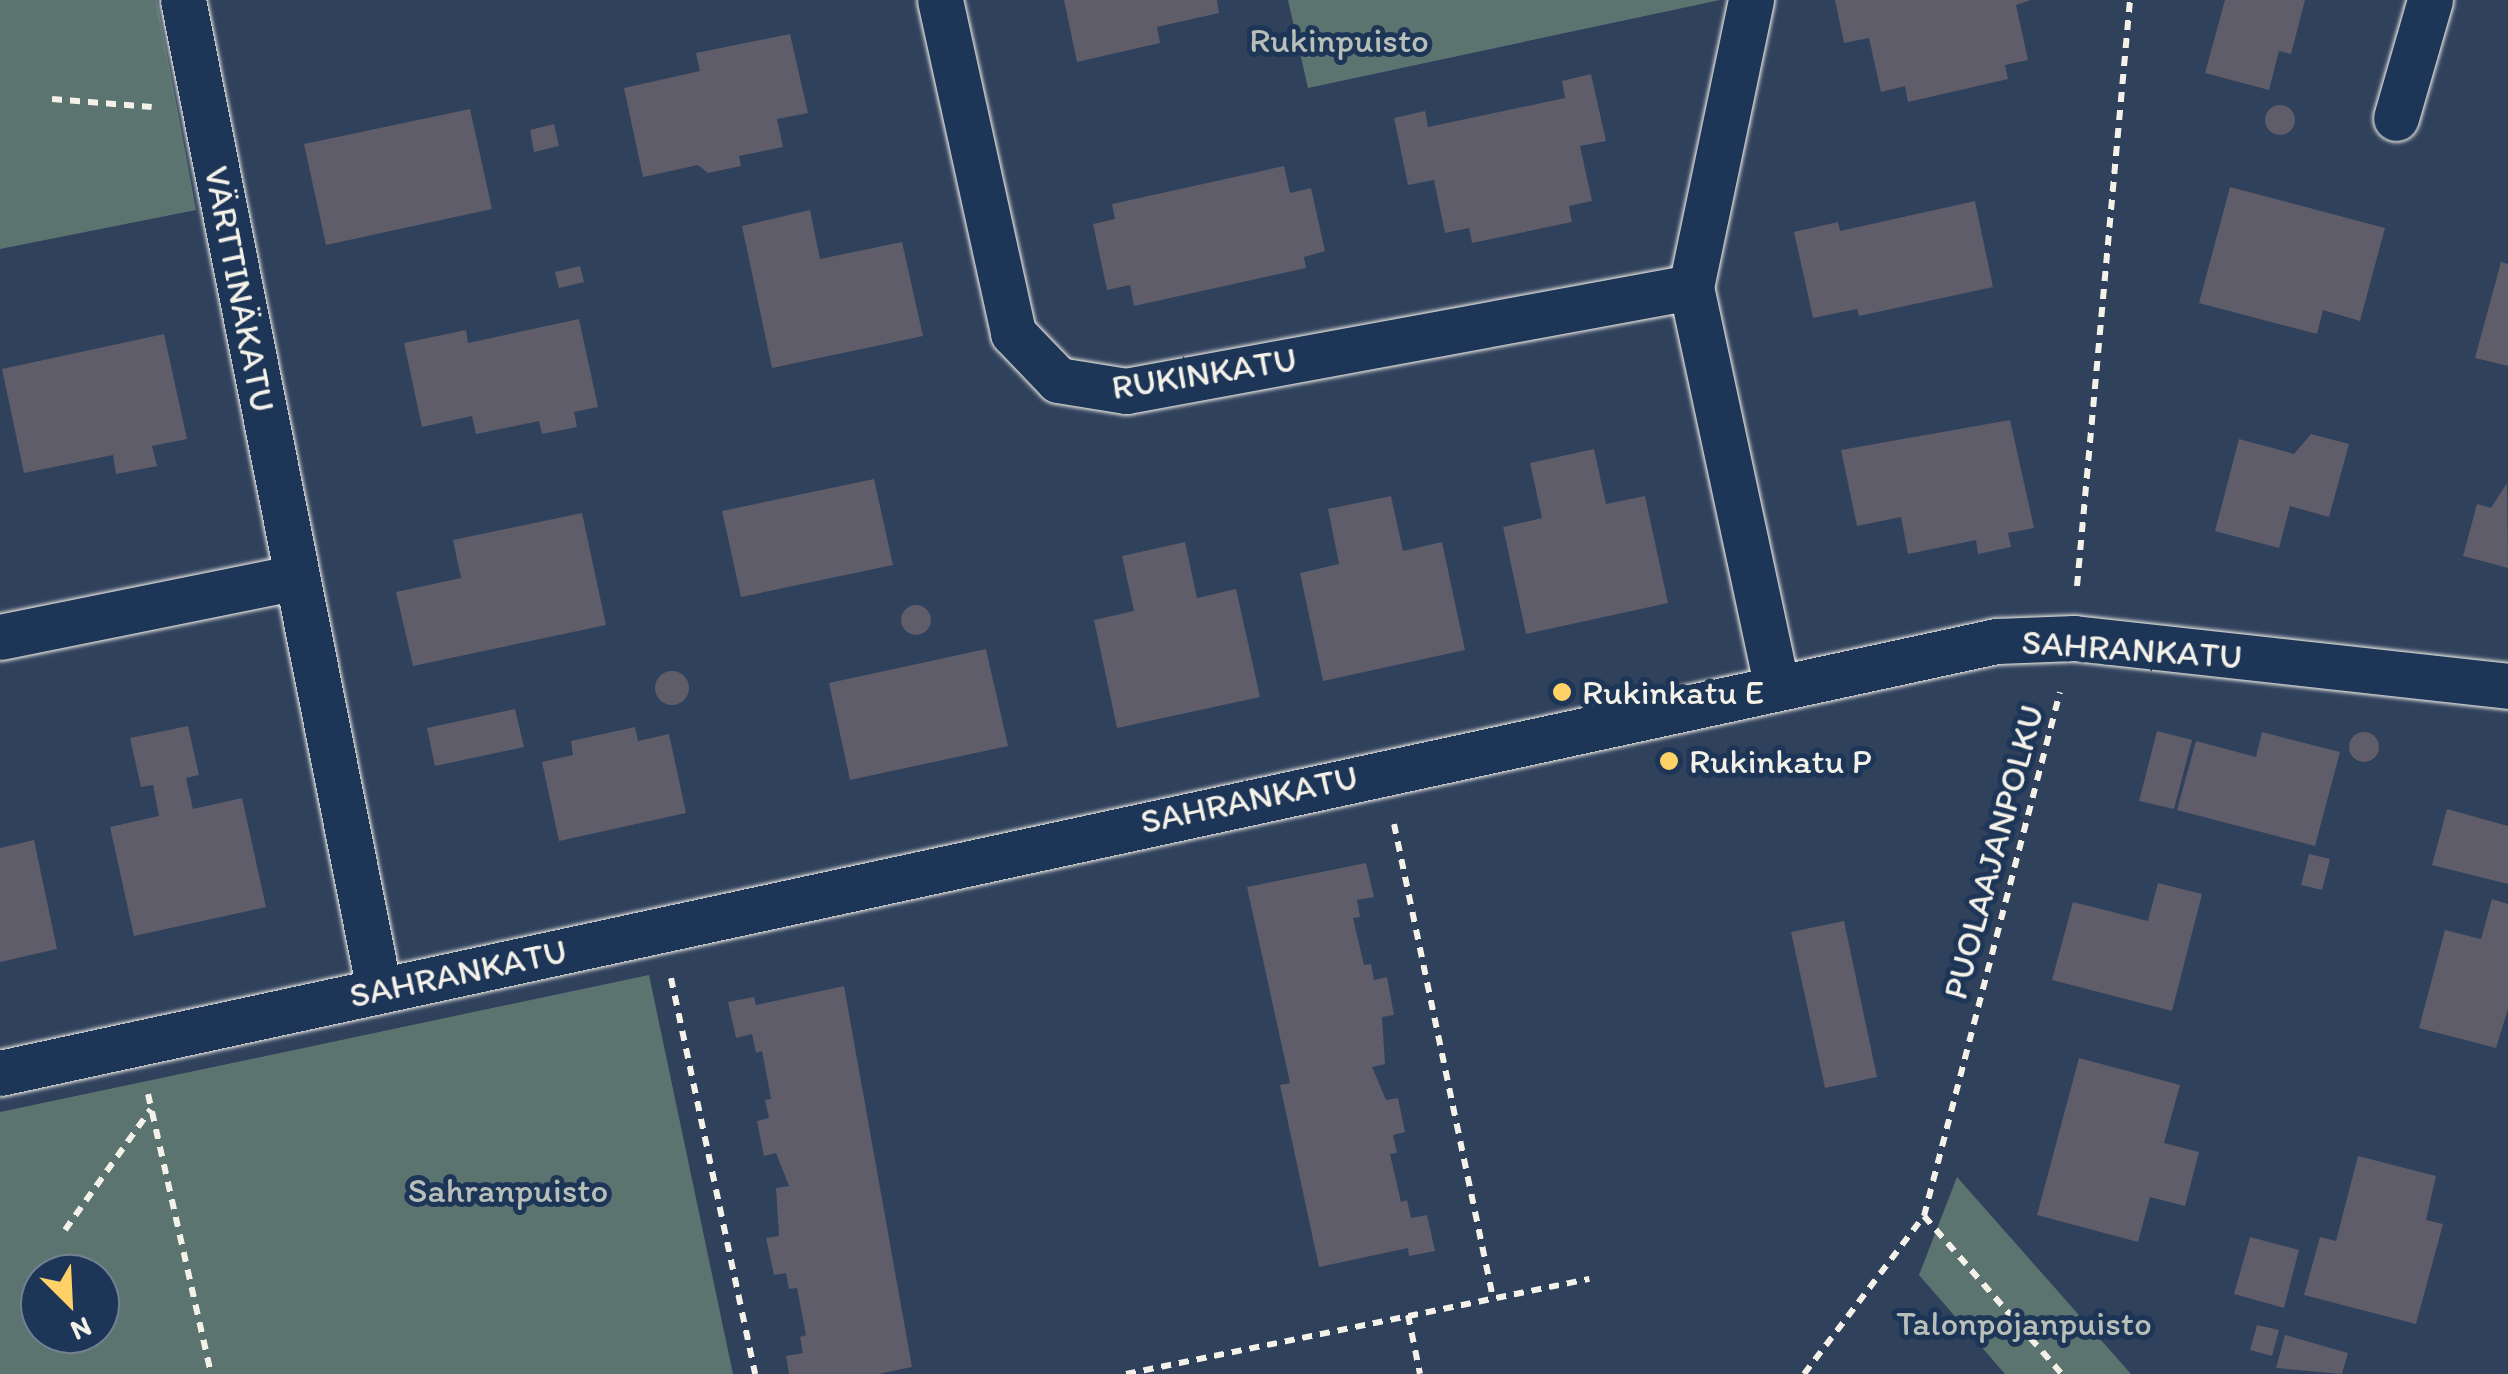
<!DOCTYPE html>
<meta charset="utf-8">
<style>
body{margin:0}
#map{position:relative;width:2508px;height:1374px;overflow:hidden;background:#30415c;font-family:Itim,sans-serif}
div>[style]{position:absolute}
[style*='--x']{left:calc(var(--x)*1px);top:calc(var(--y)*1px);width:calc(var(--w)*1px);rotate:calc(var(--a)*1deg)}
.green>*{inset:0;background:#5c7470}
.building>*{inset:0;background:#5e5d69}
.round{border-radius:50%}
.path>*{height:6px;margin-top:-3px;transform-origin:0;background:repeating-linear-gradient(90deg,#f4f1e8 0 10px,transparent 0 18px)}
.roads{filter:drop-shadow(0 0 2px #f4f1e8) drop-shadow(0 0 2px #f4f1e8)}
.street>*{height:45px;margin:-22.5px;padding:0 22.5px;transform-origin:22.5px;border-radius:22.5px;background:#1d3557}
.dots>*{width:28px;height:28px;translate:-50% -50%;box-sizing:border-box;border:5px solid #1d3557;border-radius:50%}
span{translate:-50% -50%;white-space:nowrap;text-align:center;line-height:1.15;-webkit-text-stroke:10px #1d3557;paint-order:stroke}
.park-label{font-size:35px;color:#b7bfb8}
.street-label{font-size:35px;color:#f4f1e8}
.poi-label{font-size:35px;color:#f4f1e8}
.left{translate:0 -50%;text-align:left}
.north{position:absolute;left:20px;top:1254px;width:100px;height:100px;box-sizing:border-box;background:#1d3557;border:2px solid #738091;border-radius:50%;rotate:156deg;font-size:28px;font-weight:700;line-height:40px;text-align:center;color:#f4f1e8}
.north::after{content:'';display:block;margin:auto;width:35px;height:45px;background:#ffd166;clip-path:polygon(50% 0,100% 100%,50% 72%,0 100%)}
</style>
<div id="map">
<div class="green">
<div style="clip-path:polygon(0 0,157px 0,196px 210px,0 249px)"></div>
<div style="clip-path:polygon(1288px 0,1720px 0,1308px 88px)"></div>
<div style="clip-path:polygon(evenodd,649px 975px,733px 1374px,0 1374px,0 1112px,649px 975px,40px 1274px,100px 1274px,100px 1334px,40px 1334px,40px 1274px)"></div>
<div style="clip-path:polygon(1957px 1177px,2131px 1374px,2005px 1374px,1919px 1275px)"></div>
</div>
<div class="building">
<div style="clip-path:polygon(1064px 0,1217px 0,1219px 13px,1157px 27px,1160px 43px,1077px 62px)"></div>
<div style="clip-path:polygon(1835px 0,2031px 0,2016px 5px,2028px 60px,2005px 65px,2008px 79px,1908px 102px,1905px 86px,1881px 92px,1869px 38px,1844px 43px)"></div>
<div style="clip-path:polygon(2225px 0,2305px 0,2291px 54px,2279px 51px,2269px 90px,2205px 73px)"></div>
<div style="clip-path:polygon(790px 34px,808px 113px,777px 119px,783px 147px,739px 156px,741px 166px,708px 173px,698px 165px,643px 177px,624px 88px,700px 71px,696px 53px)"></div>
<div style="clip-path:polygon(1591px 74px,1606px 141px,1580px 146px,1592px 201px,1569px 206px,1572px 222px,1472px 243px,1469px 228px,1445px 233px,1434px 180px,1408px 185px,1394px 118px,1425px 111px,1428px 127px,1565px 98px,1562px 81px)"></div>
<div class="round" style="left:2265px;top:105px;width:30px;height:30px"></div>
<div style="clip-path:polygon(470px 109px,492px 209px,326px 245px,304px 144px)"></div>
<div style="clip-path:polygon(554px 124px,559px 146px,534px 152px,530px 130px)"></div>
<div style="clip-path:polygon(1284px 166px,1290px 193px,1311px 188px,1325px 251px,1304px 257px,1306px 268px,1134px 306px,1130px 285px,1107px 290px,1093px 224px,1115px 219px,1112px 204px)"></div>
<div style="clip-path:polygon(2230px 187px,2385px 228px,2360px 321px,2323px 310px,2317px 334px,2199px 303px)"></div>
<div style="clip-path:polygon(1975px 201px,1993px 287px,1859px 316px,1857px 309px,1813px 318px,1794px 232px,1838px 222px,1840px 231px)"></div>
<div style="clip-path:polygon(810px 210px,820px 259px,902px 242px,923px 336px,772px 368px,742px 226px)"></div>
<div style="clip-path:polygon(2501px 262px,2508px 264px,2508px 366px,2475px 358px)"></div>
<div style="clip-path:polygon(580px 266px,584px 282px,559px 288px,555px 272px)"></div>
<div style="clip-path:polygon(579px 319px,598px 407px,574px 412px,577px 427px,542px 434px,539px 421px,476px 434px,472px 416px,422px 427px,404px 343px,466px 330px,468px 343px)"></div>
<div style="clip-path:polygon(164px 334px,187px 439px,152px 446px,157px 466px,116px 474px,113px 455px,24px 473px,2px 369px)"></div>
<div style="clip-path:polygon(2010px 420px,2034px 528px,2008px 533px,2011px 547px,1978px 554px,1976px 540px,1908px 554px,1901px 517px,1857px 526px,1841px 450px)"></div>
<div style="clip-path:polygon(2311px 434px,2349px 444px,2329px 517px,2290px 506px,2279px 548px,2215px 531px,2239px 439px,2294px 454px)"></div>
<div style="clip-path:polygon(1594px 449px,1606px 504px,1645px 496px,1668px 603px,1526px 634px,1503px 527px,1542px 518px,1530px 463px)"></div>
<div style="clip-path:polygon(874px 479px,893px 565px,741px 597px,722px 511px)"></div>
<div style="clip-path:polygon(2507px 483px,2508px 568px,2463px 556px,2477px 504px,2491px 508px)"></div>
<div style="clip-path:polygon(1391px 496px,1403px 551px,1442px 542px,1465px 650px,1323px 681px,1300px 573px,1339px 564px,1328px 509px)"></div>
<div style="clip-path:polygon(582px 513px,606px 625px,413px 666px,396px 592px,461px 578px,453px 540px)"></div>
<div style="clip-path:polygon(1185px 542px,1197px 598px,1236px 589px,1260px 697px,1117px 728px,1094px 620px,1134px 611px,1122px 556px)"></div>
<div class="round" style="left:901px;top:605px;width:30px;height:30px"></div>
<div style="clip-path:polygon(986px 649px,1008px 746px,850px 780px,829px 683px)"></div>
<div class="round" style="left:655px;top:671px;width:34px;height:34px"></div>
<div style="clip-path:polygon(515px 709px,524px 747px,435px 766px,427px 728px)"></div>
<div style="clip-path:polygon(188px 726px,199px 775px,186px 778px,193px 809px,242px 798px,266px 907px,134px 936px,110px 827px,159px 816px,153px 785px,141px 787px,130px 738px)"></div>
<div style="clip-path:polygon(635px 727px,638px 741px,669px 734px,686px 813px,559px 841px,542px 762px,573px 755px,571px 741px)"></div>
<div style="clip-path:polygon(2157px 731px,2192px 740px,2174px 809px,2139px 801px)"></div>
<div class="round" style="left:2349px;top:732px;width:30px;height:30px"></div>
<div style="clip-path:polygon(2262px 732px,2340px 752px,2315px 846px,2177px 810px,2196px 741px,2256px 757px)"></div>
<div style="clip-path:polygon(2447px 809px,2508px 826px,2508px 884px,2432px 865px)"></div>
<div style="clip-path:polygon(34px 840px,57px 949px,0 962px,0 848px)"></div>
<div style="clip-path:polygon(2309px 854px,2330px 859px,2322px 890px,2301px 885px)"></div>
<div style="clip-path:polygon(1366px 863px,1374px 897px,1357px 900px,1360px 917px,1353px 918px,1364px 965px,1371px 964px,1374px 980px,1387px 977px,1394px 1015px,1382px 1017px,1385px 1064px,1372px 1067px,1386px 1100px,1398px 1098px,1405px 1132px,1393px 1135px,1397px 1153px,1390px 1154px,1401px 1202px,1407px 1200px,1411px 1218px,1427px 1215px,1435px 1251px,1409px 1256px,1408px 1248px,1319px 1267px,1280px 1085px,1290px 1083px,1247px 887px)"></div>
<div style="clip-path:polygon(2158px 883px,2202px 894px,2172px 1011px,2052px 980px,2073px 902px,2148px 921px)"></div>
<div style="clip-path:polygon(2492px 899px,2508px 904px,2508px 1009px,2496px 1048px,2419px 1028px,2445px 930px,2481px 939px)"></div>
<div style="clip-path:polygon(1844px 921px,1877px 1077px,1825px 1088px,1791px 932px)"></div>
<div style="clip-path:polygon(844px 986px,912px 1367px,878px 1374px,789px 1374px,786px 1356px,803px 1353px,800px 1337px,806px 1335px,797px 1288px,789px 1289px,786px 1273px,774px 1275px,766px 1238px,779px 1236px,776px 1188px,789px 1186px,776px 1153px,764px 1156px,757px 1121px,769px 1118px,765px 1100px,771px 1099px,762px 1051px,756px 1053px,752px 1034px,736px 1038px,728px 1002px,754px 997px,756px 1005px)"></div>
<div style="clip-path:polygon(2079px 1058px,2180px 1085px,2164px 1143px,2199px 1152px,2185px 1206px,2150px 1197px,2138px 1242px,2037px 1215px)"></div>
<div style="clip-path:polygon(2358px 1156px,2436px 1176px,2426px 1220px,2443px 1224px,2416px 1324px,2304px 1295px,2320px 1237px,2336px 1241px)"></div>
<div style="clip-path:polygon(2250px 1237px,2299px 1250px,2284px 1308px,2234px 1294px)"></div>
<div style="clip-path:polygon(2257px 1325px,2279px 1330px,2272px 1356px,2250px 1350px)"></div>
<div style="clip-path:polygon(2285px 1335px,2348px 1353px,2342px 1374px,2276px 1368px)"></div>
</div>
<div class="path">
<div style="--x:52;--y:99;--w:100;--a:4.6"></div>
<div style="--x:2077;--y:586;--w:588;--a:-84.83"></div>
<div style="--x:1394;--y:824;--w:484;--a:78.2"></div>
<div style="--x:671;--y:978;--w:405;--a:78"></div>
<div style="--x:148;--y:1094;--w:287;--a:77.3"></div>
<div style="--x:1924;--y:1216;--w:210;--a:48.9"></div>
<div style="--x:65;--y:1230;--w:148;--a:-54.6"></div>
<div style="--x:1408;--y:1315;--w:60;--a:78.5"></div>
<div style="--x:1126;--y:1374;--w:473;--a:-11.6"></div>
<div style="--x:1804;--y:1374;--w:198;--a:-52.8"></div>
<div style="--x:1924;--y:1216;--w:541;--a:-75.45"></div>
</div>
<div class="roads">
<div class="street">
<div style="--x:183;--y:0;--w:1009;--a:78.8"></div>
<div style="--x:940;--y:0;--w:341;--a:77.6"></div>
<div style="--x:1013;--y:333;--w:65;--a:46.2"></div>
<div style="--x:1058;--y:380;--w:69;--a:9.2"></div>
<div style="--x:1126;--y:391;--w:574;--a:-10.43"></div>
<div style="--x:1751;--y:0;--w:293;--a:101.8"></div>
<div style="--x:1691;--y:287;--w:407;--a:77.9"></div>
<div style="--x:2396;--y:118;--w:123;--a:-73.9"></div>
<div style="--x:0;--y:637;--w:303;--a:-11.4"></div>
<div style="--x:0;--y:1073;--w:2043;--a:-12.21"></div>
<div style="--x:1997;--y:641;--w:77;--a:-2.2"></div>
<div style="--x:2074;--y:638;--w:437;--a:6.3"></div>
</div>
</div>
<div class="dots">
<div style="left:1562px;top:692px;background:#ffd166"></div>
<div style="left:1669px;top:761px;background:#ffd166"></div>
</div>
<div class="park-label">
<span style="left:1339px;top:40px">Rukinpuisto</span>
<span style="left:508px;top:1190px">Sahranpuisto</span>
<span style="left:2024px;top:1323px">Talonpojanpuisto</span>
</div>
<div class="street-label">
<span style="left:240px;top:289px;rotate:79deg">VÄRTTINÄKATU</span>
<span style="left:1204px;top:373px;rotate:-9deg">RUKINKATU</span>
<span style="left:2132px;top:649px;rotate:4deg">SAHRANKATU</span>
<span style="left:1249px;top:799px;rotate:-12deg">SAHRANKATU</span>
<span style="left:1993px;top:852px;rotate:-75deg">PUOLAAJANPOLKU</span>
<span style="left:458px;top:973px;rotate:-12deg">SAHRANKATU</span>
</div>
<div class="poi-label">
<span class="left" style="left:1582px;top:692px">Rukinkatu E</span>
<span class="left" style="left:1689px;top:761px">Rukinkatu P</span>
</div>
<div class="north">N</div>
</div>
